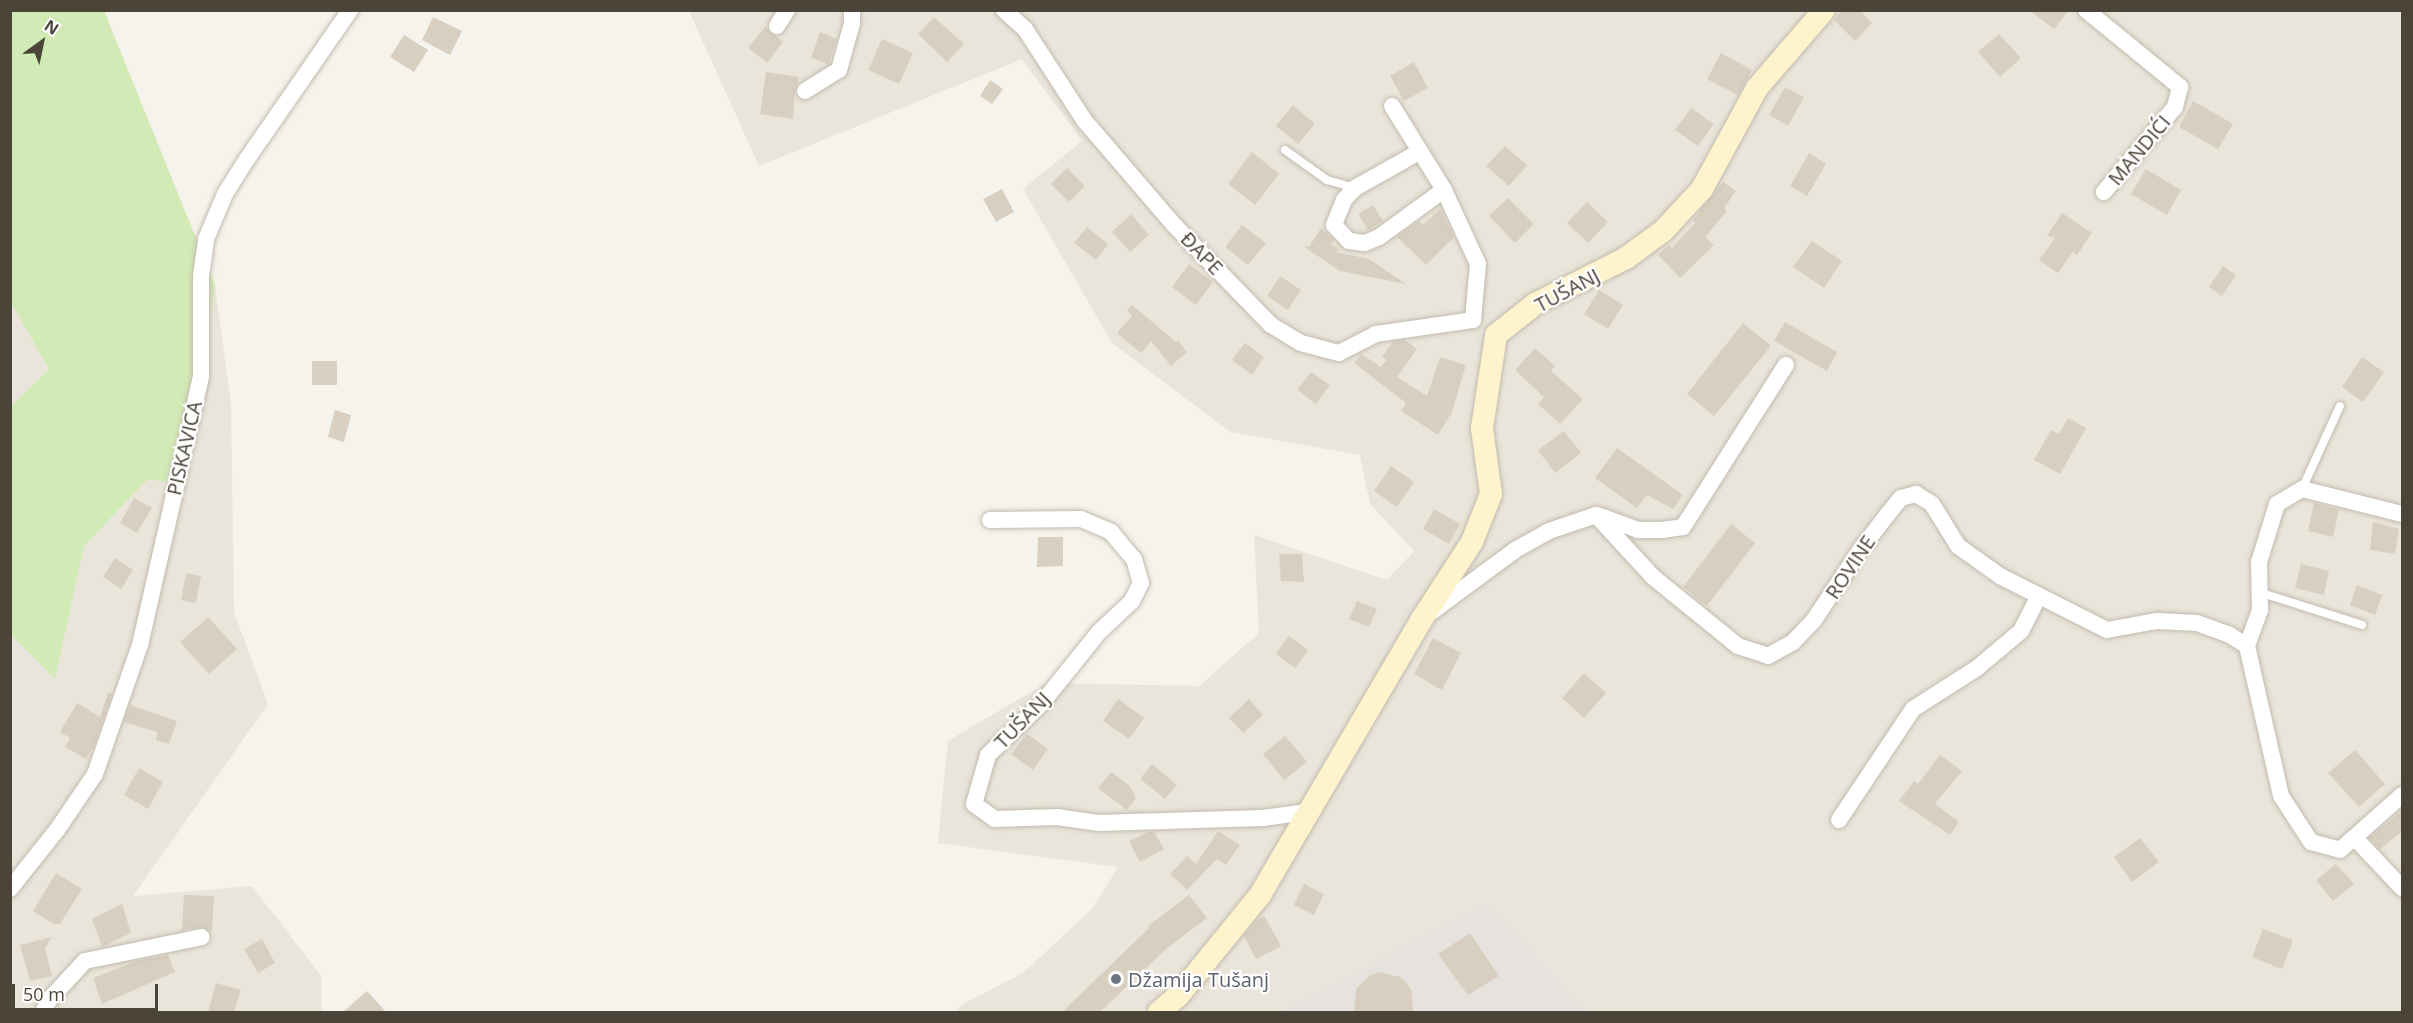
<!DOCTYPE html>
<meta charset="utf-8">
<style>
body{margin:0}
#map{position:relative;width:2413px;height:1023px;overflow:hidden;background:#f6f3ec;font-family:"Open Sans",sans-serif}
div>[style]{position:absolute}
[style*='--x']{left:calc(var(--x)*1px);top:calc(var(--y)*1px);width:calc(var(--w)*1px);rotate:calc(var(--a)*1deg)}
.residential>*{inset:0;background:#eae5da}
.industrial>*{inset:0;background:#e6e2dd}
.green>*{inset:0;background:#d2eab5}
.building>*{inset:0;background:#d8cfc1}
.roads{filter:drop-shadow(0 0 2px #c2bbae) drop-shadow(0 0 2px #c2bbae)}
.lane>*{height:8px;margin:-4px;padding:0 4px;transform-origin:4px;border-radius:4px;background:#fff}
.street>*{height:16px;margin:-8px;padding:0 8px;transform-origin:8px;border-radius:8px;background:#fff}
.secondary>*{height:22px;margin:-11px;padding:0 11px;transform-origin:11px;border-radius:11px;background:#fff3cd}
.dots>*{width:16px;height:16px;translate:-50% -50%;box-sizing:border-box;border:3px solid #fff;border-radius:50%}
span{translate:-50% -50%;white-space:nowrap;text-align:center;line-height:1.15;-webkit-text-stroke:4.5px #fff;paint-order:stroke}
.street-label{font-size:20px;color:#4b4439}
.worship-label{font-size:20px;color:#5b616d}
.left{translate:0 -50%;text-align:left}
.frame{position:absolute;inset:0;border:12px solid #4b4439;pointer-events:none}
.north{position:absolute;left:12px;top:12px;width:60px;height:60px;-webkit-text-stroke:4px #fff;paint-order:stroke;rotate:33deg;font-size:16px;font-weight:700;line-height:24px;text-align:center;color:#4b4439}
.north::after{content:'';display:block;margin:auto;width:21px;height:27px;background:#4b4439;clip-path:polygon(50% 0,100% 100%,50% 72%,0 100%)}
.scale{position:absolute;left:12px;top:984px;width:146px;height:27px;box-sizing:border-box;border:3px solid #4b4439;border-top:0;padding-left:8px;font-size:18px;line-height:21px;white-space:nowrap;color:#4b4439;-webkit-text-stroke:4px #fff;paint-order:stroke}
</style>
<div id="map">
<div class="residential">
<div style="clip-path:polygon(10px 11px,104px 11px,215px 285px,231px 404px,234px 612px,268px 704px,133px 896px,252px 886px,321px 976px,321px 1012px,11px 1012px)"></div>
<div style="clip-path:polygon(689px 11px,2402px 11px,2402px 1012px,955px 1012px,963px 1004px,1023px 973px,1093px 908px,1118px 867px,938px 843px,948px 741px,1046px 683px,1199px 686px,1259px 633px,1254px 535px,1387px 580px,1414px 551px,1370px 504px,1360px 455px,1230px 432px,1112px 343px,1023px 189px,1082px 141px,1022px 59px,759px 166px)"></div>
</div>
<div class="industrial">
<div style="clip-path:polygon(1487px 902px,1587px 1012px,1280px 1012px)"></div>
</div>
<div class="green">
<div style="clip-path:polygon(10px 11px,104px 11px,215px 285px,184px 485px,148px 479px,84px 546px,55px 679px,11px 635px,11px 406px,49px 369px,11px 302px)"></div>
</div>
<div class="building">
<div style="clip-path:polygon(1843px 10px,1860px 10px,1872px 23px,1855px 41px,1834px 20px)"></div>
<div style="clip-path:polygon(2029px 10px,2069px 10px,2054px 29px)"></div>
<div style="clip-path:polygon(433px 17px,462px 31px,450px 55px,422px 40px)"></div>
<div style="clip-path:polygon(934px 17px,964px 44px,947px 62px,918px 34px)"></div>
<div style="clip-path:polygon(765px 27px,783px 42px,767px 63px,748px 48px)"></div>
<div style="clip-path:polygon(820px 32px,837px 39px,828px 64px,811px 58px)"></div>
<div style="clip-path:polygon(1999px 34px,2021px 58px,2000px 77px,1978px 52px)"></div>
<div style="clip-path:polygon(404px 35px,428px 50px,414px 72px,390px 57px)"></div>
<div style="clip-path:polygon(882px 39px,913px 53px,899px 84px,868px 70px)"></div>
<div style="clip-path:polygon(1721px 53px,1752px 70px,1738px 95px,1707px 79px)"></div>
<div style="clip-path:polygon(1414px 62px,1428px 88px,1404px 101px,1390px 76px)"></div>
<div style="clip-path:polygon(766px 72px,799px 77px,795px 91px,793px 119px,760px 114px)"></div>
<div style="clip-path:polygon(990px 80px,1003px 89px,992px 104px,980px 96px)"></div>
<div style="clip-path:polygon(1785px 87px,1804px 97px,1788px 126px,1769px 115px)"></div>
<div style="clip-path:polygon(2193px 101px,2233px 124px,2218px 149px,2179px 127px)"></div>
<div style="clip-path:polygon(1293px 105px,1315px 124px,1298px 144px,1276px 126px)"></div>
<div style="clip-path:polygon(1691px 108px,1714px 124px,1698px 146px,1675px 130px)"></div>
<div style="clip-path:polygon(1505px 146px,1527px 165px,1509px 186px,1486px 166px)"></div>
<div style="clip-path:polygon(1252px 152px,1279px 174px,1255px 205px,1228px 184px)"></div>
<div style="clip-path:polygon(1809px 153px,1826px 164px,1807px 196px,1790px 186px)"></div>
<div style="clip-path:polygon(1067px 168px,1085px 186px,1069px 202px,1051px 184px)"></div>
<div style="clip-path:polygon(2146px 169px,2181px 190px,2167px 215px,2131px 194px)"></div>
<div style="clip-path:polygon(1723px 182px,1736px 191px,1724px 208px,1727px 211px,1705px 237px,1714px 245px,1680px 278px,1658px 255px,1669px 245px,1672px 248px,1695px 223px,1693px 220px)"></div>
<div style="clip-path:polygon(1002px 189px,1014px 212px,996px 222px,983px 199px)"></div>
<div style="clip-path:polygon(1508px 198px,1534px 224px,1515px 243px,1489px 216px)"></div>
<div style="clip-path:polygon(1587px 202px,1608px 222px,1588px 243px,1567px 223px)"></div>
<div style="clip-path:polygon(1373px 205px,1383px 221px,1368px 230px,1358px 214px)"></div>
<div style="clip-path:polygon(1440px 209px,1454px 237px,1426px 265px,1397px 237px,1419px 221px,1423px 225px)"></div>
<div style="clip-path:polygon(2062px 213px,2092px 233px,2077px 255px,2073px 252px,2058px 273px,2039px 260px,2055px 238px,2047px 236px)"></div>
<div style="clip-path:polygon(1131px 214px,1149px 235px,1130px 252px,1112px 232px)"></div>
<div style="clip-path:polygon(1242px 225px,1266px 243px,1248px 265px,1225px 247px)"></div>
<div style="clip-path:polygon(1087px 227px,1108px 244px,1096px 260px,1074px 243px)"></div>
<div style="clip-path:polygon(1321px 228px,1334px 240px,1331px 244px,1340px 250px,1336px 252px,1369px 259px,1406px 284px,1340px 271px,1303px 246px,1309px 247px)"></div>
<div style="clip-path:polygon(1812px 241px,1842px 261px,1824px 288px,1793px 267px)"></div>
<div style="clip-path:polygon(1189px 264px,1213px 282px,1196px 305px,1172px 287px)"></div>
<div style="clip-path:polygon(2223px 266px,2236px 275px,2222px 296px,2209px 287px)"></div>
<div style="clip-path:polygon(1280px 276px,1301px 290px,1288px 310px,1267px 296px)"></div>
<div style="clip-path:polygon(1599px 290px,1623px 305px,1608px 329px,1584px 314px)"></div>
<div style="clip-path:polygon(1132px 305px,1176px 342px,1178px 340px,1187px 352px,1171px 366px,1151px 341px,1141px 353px,1117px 333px,1132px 316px,1127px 310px)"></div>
<div style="clip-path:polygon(1785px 322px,1837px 352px,1827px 371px,1774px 341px)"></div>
<div style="clip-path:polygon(1743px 323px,1771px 346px,1714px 416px,1687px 394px)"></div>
<div style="clip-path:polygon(1405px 340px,1417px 349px,1397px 377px,1427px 396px,1440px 357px,1466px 365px,1452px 412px,1438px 435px,1401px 411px,1406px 403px,1354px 363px,1361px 354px,1381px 367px,1387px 360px,1382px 357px,1393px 342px)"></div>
<div style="clip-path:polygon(1245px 343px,1264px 357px,1252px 375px,1232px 360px)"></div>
<div style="clip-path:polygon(1535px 348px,1555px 366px,1551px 371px,1583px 399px,1560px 424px,1538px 404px,1544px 397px,1515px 370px)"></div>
<div style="clip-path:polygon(2362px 357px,2384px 372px,2363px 402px,2342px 387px)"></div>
<div style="clip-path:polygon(312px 361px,337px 361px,337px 385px,312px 385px)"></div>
<div style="clip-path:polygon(1311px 372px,1330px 385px,1316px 404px,1297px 390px)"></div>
<div style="clip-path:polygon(335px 410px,351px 415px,344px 442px,328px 437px)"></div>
<div style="clip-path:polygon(2068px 418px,2086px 428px,2060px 474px,2034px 460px,2051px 430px,2059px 434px)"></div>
<div style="clip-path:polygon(1564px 431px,1581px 453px,1555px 473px,1538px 450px)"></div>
<div style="clip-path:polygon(1617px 448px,1683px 495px,1673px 509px,1647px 495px,1637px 508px,1595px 478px)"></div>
<div style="clip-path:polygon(1391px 466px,1414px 482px,1397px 507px,1374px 491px)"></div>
<div style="clip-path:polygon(134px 498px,152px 508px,137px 533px,120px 523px)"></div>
<div style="clip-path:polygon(2314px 503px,2339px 510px,2333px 537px,2308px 531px)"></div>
<div style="clip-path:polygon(1434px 509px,1460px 524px,1449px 544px,1423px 529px)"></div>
<div style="clip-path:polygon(2373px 522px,2399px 529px,2395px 554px,2370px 550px)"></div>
<div style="clip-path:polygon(1731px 524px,1755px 543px,1707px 606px,1683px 587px)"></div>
<div style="clip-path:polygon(1038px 537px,1063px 537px,1063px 566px,1037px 567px)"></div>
<div style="clip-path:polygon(1279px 554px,1302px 554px,1304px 582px,1281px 581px)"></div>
<div style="clip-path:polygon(115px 558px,133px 570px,121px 589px,103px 577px)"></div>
<div style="clip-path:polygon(2301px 564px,2329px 571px,2324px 595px,2295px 588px)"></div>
<div style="clip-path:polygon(186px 573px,201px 576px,196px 603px,181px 600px)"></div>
<div style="clip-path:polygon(2357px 585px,2382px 595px,2375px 615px,2350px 605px)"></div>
<div style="clip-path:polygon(1357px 601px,1377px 609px,1369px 627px,1349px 619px)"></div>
<div style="clip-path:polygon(208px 617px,237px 649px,209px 674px,180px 642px)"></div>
<div style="clip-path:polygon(1289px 636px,1308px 650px,1295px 668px,1276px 654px)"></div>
<div style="clip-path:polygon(1433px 638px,1461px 653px,1442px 690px,1414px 674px)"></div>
<div style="clip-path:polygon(1584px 673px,1606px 693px,1584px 718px,1562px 698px)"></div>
<div style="clip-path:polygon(108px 693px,112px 694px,94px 745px,86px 759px,65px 747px,70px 738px,60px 732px,77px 703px,100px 717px)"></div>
<div style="clip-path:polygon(1118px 699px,1144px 718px,1129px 739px,1103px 721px)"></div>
<div style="clip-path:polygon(1249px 699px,1263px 715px,1243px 733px,1229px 718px)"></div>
<div style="clip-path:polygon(130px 705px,177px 721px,169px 744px,156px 740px,157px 732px,124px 722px)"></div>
<div style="clip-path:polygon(1027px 734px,1048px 749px,1033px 770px,1011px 754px)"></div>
<div style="clip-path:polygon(1285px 736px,1307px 762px,1284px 780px,1263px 754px)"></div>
<div style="clip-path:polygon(2355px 750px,2385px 784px,2359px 807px,2328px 773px)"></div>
<div style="clip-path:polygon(1940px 755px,1962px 771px,1935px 804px,1959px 822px,1950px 835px,1899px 801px,1914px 781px,1918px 784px)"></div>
<div style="clip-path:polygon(1152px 764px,1177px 785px,1165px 799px,1140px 779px)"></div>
<div style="clip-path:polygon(139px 768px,163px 782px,148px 809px,124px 795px)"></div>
<div style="clip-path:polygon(1111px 772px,1130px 786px,1136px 798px,1127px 810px,1098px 788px)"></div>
<div style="clip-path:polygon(2403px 810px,2403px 831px,2380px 849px,2369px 838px)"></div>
<div style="clip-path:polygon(1218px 831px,1240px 845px,1226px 865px,1217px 859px,1187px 890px,1170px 874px,1187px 856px,1196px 864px)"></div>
<div style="clip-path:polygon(1148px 832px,1154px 832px,1164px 849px,1140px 862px,1129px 841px)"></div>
<div style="clip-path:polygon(2140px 838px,2159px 862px,2132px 882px,2114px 857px)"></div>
<div style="clip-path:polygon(2336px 864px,2354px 884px,2333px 901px,2316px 880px)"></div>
<div style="clip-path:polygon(56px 873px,82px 889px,60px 924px,54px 924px,33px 911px)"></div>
<div style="clip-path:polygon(1304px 884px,1324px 894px,1314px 915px,1294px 905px)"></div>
<div style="clip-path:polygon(184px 895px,214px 896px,212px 931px,200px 927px,182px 930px)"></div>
<div style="clip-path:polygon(1189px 895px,1207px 918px,1166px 949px,1100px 1012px,1062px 1012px,1149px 928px,1148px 926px)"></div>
<div style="clip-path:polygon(122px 904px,131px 933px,102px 947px,92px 919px)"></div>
<div style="clip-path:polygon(1264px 916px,1281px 946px,1256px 959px,1244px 936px,1257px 920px)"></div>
<div style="clip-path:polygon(2263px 929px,2293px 940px,2282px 969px,2252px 957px)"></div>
<div style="clip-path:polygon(1470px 933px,1499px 976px,1468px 995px,1438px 954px)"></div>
<div style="clip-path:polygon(52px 937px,45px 948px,52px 976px,30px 981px,20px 945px)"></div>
<div style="clip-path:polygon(262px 939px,275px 963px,258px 973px,244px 949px)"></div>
<div style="clip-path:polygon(168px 955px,175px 972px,102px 1004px,93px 978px,136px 961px)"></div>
<div style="clip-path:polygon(1380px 972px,1400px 977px,1407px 983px,1412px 992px,1413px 1012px,1354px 1012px,1356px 989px,1370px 975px)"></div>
<div style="clip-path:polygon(216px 983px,241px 990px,234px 1012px,208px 1012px)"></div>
<div style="clip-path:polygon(367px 991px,386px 1012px,343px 1012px)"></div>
</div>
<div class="roads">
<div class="lane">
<div style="--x:1285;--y:150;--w:52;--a:35.5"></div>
<div style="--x:1327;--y:180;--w:29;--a:16"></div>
<div style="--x:2302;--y:489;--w:91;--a:-65.4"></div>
<div style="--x:2262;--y:593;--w:105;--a:17.7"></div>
</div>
<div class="street">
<div style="--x:1004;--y:10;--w:28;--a:42"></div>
<div style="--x:1025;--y:29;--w:108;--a:57"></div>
<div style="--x:1084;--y:120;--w:140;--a:49.4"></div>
<div style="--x:1175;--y:226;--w:138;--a:45.9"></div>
<div style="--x:1271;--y:325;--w:35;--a:31"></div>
<div style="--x:1301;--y:343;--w:39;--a:15"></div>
<div style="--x:1339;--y:353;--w:42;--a:-27.2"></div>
<div style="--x:1376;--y:334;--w:98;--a:-8.2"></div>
<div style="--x:2086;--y:10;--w:122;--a:39.3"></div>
<div style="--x:2180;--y:87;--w:21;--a:104"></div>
<div style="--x:2175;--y:107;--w:111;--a:129.9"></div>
<div style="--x:777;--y:26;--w:19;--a:-58"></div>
<div style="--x:805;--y:91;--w:40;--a:-32"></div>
<div style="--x:839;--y:70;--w:49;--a:-74.5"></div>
<div style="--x:852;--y:23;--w:13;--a:-90"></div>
<div style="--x:1392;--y:106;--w:99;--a:58.2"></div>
<div style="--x:1444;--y:190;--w:81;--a:65.3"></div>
<div style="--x:1478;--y:264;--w:56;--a:95.1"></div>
<div style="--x:1419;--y:152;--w:73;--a:150.6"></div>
<div style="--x:1355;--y:188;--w:16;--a:133"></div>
<div style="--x:1344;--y:200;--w:27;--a:112"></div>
<div style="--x:1334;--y:225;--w:22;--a:47"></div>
<div style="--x:1349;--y:241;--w:16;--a:7"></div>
<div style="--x:1365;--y:243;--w:15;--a:-23"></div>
<div style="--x:1379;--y:237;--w:80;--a:-35.9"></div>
<div style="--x:2402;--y:514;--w:103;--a:-166"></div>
<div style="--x:2302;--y:489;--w:29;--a:149"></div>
<div style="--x:2277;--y:504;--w:61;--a:107.2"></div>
<div style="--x:2259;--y:562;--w:48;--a:88.8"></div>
<div style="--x:2260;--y:610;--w:38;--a:110"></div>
<div style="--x:2247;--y:646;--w:154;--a:77.2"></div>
<div style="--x:2281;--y:796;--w:55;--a:56.9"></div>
<div style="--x:2311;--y:842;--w:30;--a:15"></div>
<div style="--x:2340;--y:850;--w:83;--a:-41.6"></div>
<div style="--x:1600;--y:516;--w:40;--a:20.2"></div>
<div style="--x:1638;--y:530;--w:24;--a:0"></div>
<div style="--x:1662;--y:530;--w:21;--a:-8"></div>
<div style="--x:1683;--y:527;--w:192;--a:-57.6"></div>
<div style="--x:990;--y:520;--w:91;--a:-0.6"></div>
<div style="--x:1081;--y:519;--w:33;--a:23"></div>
<div style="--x:1111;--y:532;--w:35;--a:50"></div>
<div style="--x:1134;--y:559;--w:25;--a:74"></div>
<div style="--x:1141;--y:583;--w:20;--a:117"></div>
<div style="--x:1132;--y:601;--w:45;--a:136.8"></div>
<div style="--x:1099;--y:632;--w:91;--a:128.8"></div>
<div style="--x:1042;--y:703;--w:75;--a:136.1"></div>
<div style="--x:988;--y:755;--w:51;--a:105.9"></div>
<div style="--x:974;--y:804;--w:26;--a:36"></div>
<div style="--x:995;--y:819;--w:62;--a:-1.8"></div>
<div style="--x:1057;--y:817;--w:41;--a:8.3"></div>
<div style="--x:1098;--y:823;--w:165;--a:-1.7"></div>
<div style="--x:1263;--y:818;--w:43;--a:-7.9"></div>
<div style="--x:1430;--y:613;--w:106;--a:-36.5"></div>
<div style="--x:1515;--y:550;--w:39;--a:-29"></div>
<div style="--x:1549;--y:531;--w:50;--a:-18.8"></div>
<div style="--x:1596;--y:515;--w:84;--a:47.4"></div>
<div style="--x:1653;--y:577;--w:109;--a:39.1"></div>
<div style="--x:1738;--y:646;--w:32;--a:18"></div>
<div style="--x:1768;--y:656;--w:29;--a:-29"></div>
<div style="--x:1793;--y:642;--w:30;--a:-46"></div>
<div style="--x:1814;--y:620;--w:85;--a:-56.5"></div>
<div style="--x:1861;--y:549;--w:43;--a:-52.6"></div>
<div style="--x:1887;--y:515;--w:22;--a:-51"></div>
<div style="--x:1901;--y:498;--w:16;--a:-15"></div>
<div style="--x:1916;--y:494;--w:19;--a:32"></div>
<div style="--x:1932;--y:504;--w:49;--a:58.2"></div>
<div style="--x:1958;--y:546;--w:52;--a:35.5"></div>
<div style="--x:2000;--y:576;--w:120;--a:26.8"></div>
<div style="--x:2107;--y:630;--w:51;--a:-10.2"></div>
<div style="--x:2157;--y:621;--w:40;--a:2.9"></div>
<div style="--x:2197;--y:623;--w:33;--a:20"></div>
<div style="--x:2228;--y:634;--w:22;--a:32"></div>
<div style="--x:1839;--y:820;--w:133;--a:-56.3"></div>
<div style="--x:1913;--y:709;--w:76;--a:-32.6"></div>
<div style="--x:1977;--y:668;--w:57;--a:-40.1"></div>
<div style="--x:2021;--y:631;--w:39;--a:-63"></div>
<div style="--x:2355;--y:838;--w:69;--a:46.8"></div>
<div style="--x:10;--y:889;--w:75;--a:-51.5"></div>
<div style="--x:57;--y:830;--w:68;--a:-55.8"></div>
<div style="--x:95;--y:774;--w:137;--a:-70.8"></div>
<div style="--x:140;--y:645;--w:276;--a:-77.2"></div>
<div style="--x:201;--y:376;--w:100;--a:-90"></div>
<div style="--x:201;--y:276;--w:37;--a:-82"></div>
<div style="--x:206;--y:239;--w:49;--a:-67.1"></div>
<div style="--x:225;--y:194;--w:41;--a:-57.8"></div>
<div style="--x:247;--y:159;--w:181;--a:-55.3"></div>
<div style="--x:43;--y:1012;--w:13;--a:-63"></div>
<div style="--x:49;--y:1000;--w:53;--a:-47.3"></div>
<div style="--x:85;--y:961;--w:119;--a:-11.6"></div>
</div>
<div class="secondary">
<div style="--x:1159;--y:1012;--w:25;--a:-40"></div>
<div style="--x:1178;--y:996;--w:130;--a:-50.9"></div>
<div style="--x:1260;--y:895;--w:320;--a:-59.6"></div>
<div style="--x:1422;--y:619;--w:92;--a:-57"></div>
<div style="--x:1472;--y:542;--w:52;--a:-68.4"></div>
<div style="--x:1491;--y:494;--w:67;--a:-97.8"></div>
<div style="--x:1482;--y:428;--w:94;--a:-81.4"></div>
<div style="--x:1496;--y:335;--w:50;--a:-38.5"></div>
<div style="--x:1535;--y:304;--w:102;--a:-26.8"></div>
<div style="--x:1626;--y:258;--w:46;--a:-36.1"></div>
<div style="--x:1663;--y:231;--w:57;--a:-47.1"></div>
<div style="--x:1702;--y:189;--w:115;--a:-61.4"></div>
<div style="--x:1757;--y:88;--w:103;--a:-49.3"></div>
</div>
</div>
<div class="dots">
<div style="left:1116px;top:979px;background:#6b7280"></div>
</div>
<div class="street-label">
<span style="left:2139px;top:150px;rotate:-50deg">MANDIĆI</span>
<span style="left:1202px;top:253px;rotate:46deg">ĐAPE</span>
<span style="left:1567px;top:290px;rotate:-28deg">TUŠANJ</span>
<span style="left:184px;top:448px;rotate:-77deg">PISKAVICA</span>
<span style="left:1850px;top:567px;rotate:-56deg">ROVINE</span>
<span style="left:1022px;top:720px;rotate:-46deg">TUŠANJ</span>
</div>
<div class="worship-label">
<span class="left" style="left:1128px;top:979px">Džamija Tušanj</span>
</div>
<div class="frame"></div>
<div class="north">N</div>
<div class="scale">50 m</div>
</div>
